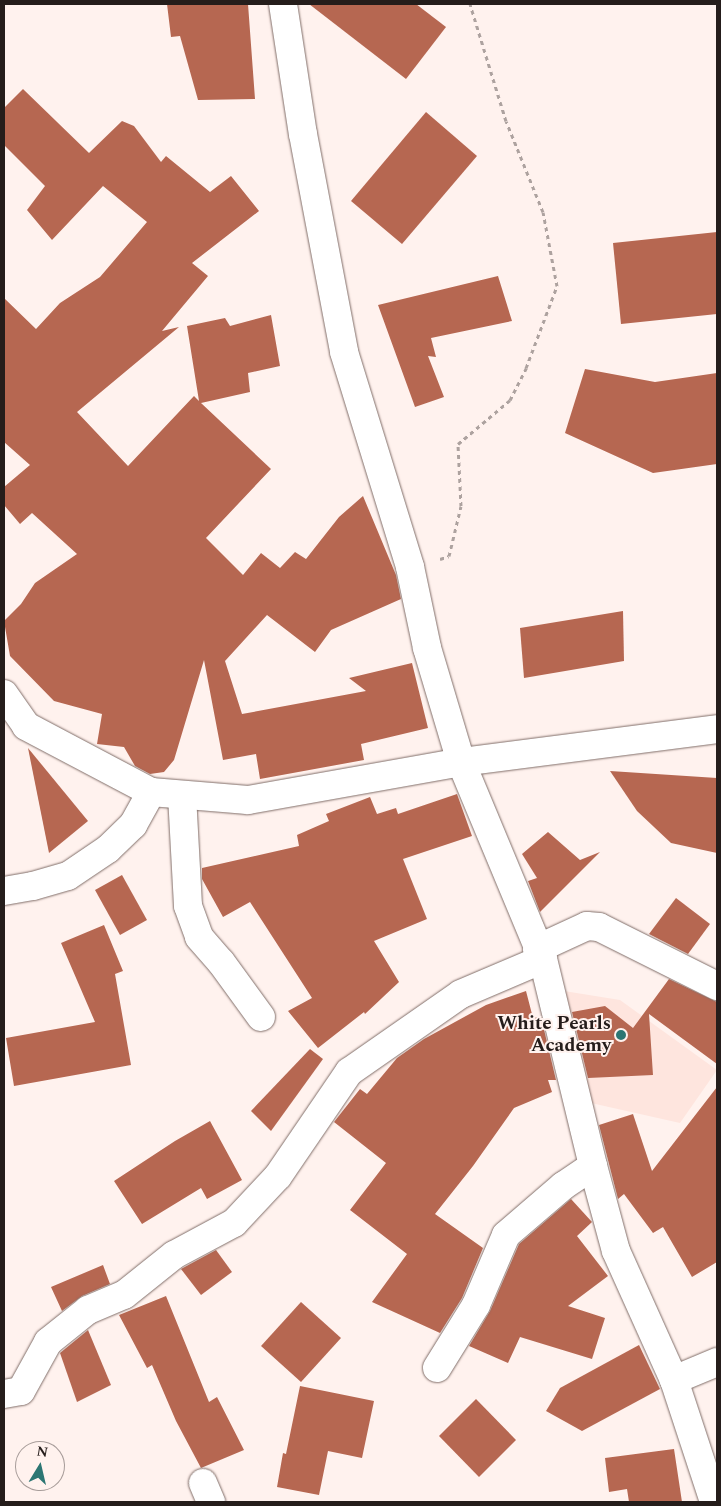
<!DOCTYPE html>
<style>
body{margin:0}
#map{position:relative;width:721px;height:1506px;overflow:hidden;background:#fff2ee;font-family:Spectral,serif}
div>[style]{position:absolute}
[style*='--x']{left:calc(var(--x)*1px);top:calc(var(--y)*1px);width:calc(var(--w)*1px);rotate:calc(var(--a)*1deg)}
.built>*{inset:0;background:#fee5de}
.building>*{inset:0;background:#b66751}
.path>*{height:3px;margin-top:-1.5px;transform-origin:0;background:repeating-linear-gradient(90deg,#ada29f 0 4px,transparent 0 8px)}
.roads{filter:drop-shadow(0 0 1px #816e69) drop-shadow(0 0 1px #816e69)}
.minor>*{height:28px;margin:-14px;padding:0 14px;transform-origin:14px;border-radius:14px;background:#fff}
.tertiary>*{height:28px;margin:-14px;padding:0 14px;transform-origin:14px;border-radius:14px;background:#fff}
.dots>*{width:14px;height:14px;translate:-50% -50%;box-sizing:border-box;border:2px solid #fff2ee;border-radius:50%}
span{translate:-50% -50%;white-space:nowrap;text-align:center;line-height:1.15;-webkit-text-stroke:4px #fff2ee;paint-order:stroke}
.poi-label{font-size:19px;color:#251d1b;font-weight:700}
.right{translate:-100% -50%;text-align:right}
.frame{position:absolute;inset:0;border:5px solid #251d1b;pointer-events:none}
.north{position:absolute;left:15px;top:1441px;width:50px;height:50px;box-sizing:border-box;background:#fff2ee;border:1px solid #a89d9a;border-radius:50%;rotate:9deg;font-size:14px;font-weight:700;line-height:20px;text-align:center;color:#251d1b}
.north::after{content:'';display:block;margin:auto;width:18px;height:22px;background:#2c7673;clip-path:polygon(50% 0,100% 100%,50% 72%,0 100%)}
</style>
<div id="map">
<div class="built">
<div style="clip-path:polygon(564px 991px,620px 1000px,717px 1070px,680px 1123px,591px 1103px)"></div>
</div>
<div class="building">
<div style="clip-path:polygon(167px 4px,248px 4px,255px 99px,198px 100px,180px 36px,171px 37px)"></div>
<div style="clip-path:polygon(309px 4px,416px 4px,446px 27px,406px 79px)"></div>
<div style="clip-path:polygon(23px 89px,89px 153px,122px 121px,134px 126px,161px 162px,166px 156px,210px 192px,231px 176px,259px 211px,192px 263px,208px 276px,162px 331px,179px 327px,77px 412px,128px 466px,194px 396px,199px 401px,187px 326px,225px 318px,230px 326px,271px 315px,280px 366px,248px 373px,250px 392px,201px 403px,271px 469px,206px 538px,243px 575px,261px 553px,280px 568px,295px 552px,306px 559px,339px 517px,363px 496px,396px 575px,401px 599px,331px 630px,315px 652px,267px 615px,225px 661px,242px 714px,366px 691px,349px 678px,412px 663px,428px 728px,361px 744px,364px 760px,260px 779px,256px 754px,223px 760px,204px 660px,174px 760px,164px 772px,150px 774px,135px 766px,124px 747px,97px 744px,102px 714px,54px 701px,10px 656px,4px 621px,21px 604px,35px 583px,77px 554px,32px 513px,20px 524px,4px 505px,4px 487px,30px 465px,4px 442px,4px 298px,36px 329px,60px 303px,100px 277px,147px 222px,103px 186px,52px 240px,27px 210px,45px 186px,4px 145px,4px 108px)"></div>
<div style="clip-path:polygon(426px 112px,477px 156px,402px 244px,351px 201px)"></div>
<div style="clip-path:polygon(717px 232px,717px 314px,621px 324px,613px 243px)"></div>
<div style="clip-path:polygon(498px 276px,512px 321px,431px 338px,436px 357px,428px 356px,444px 397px,415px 407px,378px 305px)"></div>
<div style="clip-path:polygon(585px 369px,655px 382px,717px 373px,717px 464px,653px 473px,565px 433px)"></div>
<div style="clip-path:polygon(623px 611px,624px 661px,524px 678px,520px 628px)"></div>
<div style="clip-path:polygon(28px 748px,88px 821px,49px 853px)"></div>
<div style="clip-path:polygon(610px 771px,717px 778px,717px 853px,671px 843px,637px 811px)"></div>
<div style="clip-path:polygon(457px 794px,472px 836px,403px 859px,427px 919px,374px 941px,399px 982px,365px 1014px,364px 1012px,318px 1048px,288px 1011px,312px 998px,250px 902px,223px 917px,202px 879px,202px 868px,299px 846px,297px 835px,329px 821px,326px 814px,370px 797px,377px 814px,396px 808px,398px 814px)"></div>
<div style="clip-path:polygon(548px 832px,580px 860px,600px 852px,540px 912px,528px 881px,537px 878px,522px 854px)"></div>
<div style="clip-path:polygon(122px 875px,147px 920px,120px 935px,95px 890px)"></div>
<div style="clip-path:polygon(676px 898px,710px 924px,688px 954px,649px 934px)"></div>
<div style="clip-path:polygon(104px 925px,123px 971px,115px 974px,131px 1065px,14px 1086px,6px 1038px,95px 1022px,61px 943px)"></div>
<div style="clip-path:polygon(669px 979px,717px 1002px,717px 1064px,649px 1014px,653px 1075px,588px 1078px,572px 1012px,605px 1006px,633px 1028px)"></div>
<div style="clip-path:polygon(526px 991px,533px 1018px,541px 1017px,556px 1080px,548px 1080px,552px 1092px,514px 1108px,473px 1166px,435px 1214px,483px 1248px,462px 1298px,440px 1333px,372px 1302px,407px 1254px,350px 1210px,386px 1163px,334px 1122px,360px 1089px,367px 1094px,397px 1058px,424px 1039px,486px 1005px)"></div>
<div style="clip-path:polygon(310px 1049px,323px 1059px,271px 1131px,251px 1111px)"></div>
<div style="clip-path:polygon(717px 1087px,717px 1262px,692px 1277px,663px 1227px,653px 1233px,624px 1194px,618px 1199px,599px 1125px,633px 1114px,652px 1171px)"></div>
<div style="clip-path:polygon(210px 1121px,242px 1180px,207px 1199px,201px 1188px,142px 1224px,114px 1181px,175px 1141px)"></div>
<div style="clip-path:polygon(571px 1199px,592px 1222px,577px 1236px,608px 1276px,568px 1306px,605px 1318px,592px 1359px,520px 1337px,508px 1363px,469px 1346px,490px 1311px,519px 1244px)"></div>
<div style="clip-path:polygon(216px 1250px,232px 1272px,201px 1295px,181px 1269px)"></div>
<div style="clip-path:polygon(103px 1265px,110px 1284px,82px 1296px,62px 1311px,51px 1287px)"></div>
<div style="clip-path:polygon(166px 1296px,209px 1402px,217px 1397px,244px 1450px,201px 1468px,176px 1421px,152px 1365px,147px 1368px,119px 1315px)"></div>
<div style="clip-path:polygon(301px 1302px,341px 1338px,301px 1382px,261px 1346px)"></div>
<div style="clip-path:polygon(88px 1330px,111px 1385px,77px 1402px,60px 1353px)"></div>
<div style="clip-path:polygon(639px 1345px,660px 1389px,582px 1431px,546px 1411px,560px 1388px)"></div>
<div style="clip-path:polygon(300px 1386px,374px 1401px,362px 1458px,328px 1451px,319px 1495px,277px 1487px,283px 1453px,286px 1454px)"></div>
<div style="clip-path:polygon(476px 1399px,516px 1440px,479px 1477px,439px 1436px)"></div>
<div style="clip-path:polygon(674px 1449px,682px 1502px,629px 1502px,627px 1489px,609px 1492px,605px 1458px)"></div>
</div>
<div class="path">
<div style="--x:440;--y:559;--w:9;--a:-18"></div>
<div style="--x:449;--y:556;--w:51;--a:-76.5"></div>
<div style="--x:461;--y:506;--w:62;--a:-92.8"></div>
<div style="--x:458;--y:444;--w:68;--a:-40.2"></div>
<div style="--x:510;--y:400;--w:36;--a:-63"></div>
<div style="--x:526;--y:368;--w:88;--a:-69.3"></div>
<div style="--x:557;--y:286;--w:75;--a:-100.7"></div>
<div style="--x:543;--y:212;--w:98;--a:-112.1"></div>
<div style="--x:506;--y:121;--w:122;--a:-107.1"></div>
</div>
<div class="roads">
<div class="minor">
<div style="--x:4;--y:694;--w:39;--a:55"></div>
<div style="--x:26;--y:726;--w:141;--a:27.8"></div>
<div style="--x:182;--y:795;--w:111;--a:86.9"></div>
<div style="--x:188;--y:906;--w:33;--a:70"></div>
<div style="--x:199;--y:937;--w:33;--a:49"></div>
<div style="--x:221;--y:962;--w:68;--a:54"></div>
<div style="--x:4;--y:891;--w:29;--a:-10"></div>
<div style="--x:33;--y:886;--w:36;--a:-16"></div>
<div style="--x:68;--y:876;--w:48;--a:-34"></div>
<div style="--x:108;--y:849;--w:35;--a:-44"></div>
<div style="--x:133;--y:825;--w:38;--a:-61"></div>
<div style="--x:151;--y:792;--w:97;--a:4.7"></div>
<div style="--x:248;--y:800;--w:216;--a:-10.1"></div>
<div style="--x:461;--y:762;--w:258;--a:-7.3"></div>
<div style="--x:537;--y:949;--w:55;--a:-24.7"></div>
<div style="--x:587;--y:926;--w:12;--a:5"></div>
<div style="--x:599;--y:927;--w:132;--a:26.6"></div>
<div style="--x:437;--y:1368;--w:74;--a:-58.2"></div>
<div style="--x:476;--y:1305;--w:76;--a:-66.8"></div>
<div style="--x:506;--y:1235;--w:75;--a:-40.7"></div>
<div style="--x:563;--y:1186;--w:36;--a:-34"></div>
<div style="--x:674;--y:1380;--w:47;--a:-22.7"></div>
<div style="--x:4;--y:1394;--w:17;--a:-10"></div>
<div style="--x:21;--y:1391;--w:56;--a:-61.1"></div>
<div style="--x:48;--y:1342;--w:51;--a:-38.7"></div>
<div style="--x:88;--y:1310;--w:39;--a:-23"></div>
<div style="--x:124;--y:1295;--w:64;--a:-38.7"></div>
<div style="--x:174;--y:1255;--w:68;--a:-28.1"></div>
<div style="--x:234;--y:1223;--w:64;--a:-46.9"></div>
<div style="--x:278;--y:1176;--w:126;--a:-55.7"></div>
<div style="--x:349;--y:1072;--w:136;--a:-34.9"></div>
<div style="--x:461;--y:994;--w:89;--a:-23.1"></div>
<div style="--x:203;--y:1483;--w:21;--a:67"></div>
</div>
<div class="tertiary">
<div style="--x:283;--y:4;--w:132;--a:81.3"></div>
<div style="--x:303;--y:134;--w:222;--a:79.3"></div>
<div style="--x:344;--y:352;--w:225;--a:72.9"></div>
<div style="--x:410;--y:567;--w:83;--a:78.1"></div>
<div style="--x:427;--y:648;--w:119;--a:73.4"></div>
<div style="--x:461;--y:762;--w:213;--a:67.4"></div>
<div style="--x:543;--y:959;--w:213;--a:76.4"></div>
<div style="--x:593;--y:1166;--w:88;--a:74.9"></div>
<div style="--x:616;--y:1251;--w:141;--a:65.8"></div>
<div style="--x:674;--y:1380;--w:128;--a:71.8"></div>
</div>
</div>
<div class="dots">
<div style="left:621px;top:1035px;background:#2c7673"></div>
</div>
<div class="poi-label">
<span class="right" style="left:611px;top:1035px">White Pearls<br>Academy</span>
</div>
<div class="frame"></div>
<div class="north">N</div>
</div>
